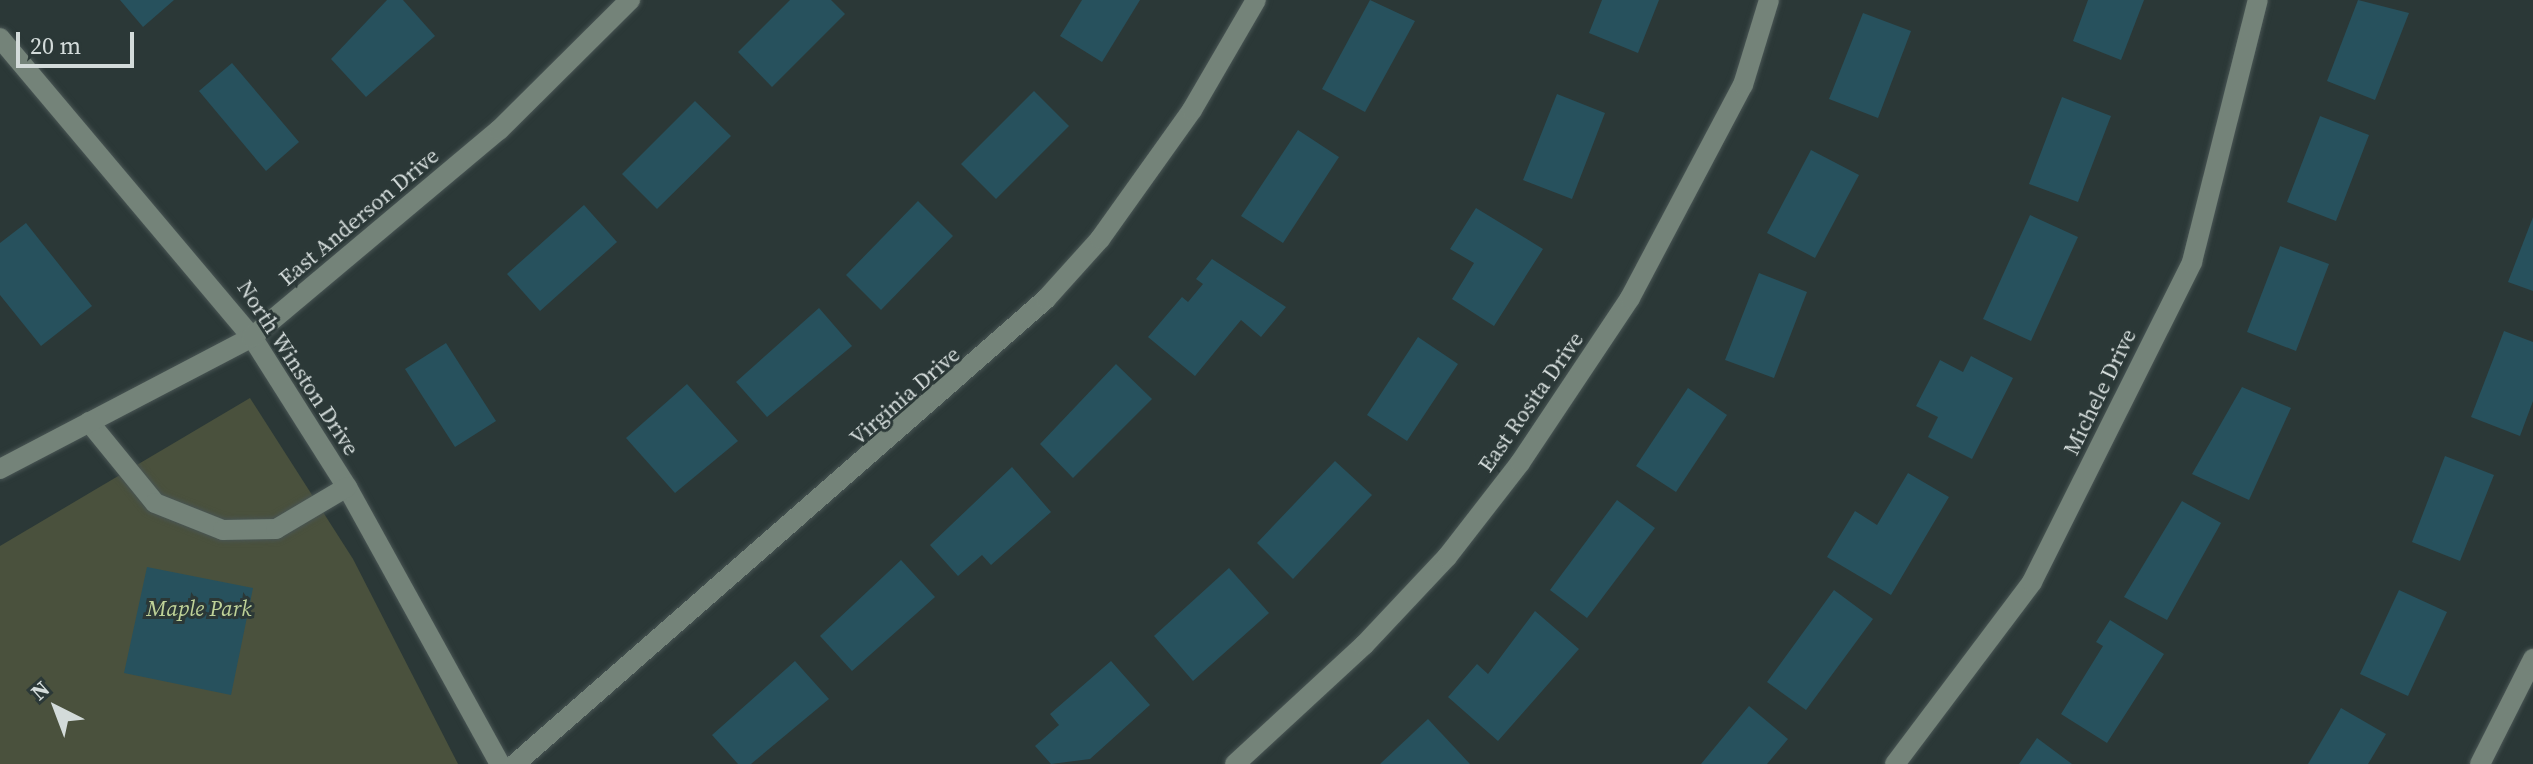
<!DOCTYPE html>
<style>
body{margin:0}
#map{position:relative;width:2533px;height:764px;overflow:hidden;background:#2b3837;font-family:"Source Serif 4",serif}
div>[style]{position:absolute}
[style*='--x']{left:calc(var(--x)*1px);top:calc(var(--y)*1px);width:calc(var(--w)*1px);rotate:calc(var(--a)*1deg)}
.green>*{inset:0;background:#4a513d}
.building>*{inset:0;background:#27515d}
.roads{filter:drop-shadow(0 0 2px #495554) drop-shadow(0 0 2px #495554)}
.minor>*{height:20px;margin:-10px;padding:0 10px;transform-origin:10px;border-radius:10px;background:#748379}
span{translate:-50% -50%;white-space:nowrap;text-align:center;line-height:1.15;-webkit-text-stroke:6px #2b3837;paint-order:stroke}
.street-label{font-size:22px;color:#d3dbda}
.park-label{font-size:22px;color:#bfd298;font-style:italic}
.north{position:absolute;left:16px;top:668px;width:80px;height:80px;-webkit-text-stroke:6px #2b3837;paint-order:stroke;rotate:318deg;font-size:22px;font-weight:700;line-height:32px;text-align:center;color:#d3dbda}
.north::after{content:'';display:block;margin:auto;width:28px;height:36px;background:#d3dbda;clip-path:polygon(50% 0,100% 100%,50% 72%,0 100%)}
.scale{position:absolute;left:16px;top:32px;width:118px;height:36px;box-sizing:border-box;border:4px solid #d3dbda;border-top:0;padding-left:10px;font-size:24px;line-height:28px;white-space:nowrap;color:#d3dbda;-webkit-text-stroke:6px #2b3837;paint-order:stroke}
</style>
<div id="map">
<div class="green">
<div style="clip-path:polygon(250px 398px,353px 559px,458px 764px,0 764px,0 546px)"></div>
</div>
<div class="building">
<div style="clip-path:polygon(120px 0,174px 0,143px 27px)"></div>
<div style="clip-path:polygon(387px 0,403px 0,435px 36px,366px 97px,331px 59px)"></div>
<div style="clip-path:polygon(790px 0,831px 0,845px 14px,772px 87px,738px 52px)"></div>
<div style="clip-path:polygon(1082px 0,1140px 0,1102px 62px,1060px 36px)"></div>
<div style="clip-path:polygon(1370px 0,1415px 21px,1365px 112px,1322px 89px)"></div>
<div style="clip-path:polygon(1602px 0,1659px 0,1638px 53px,1589px 33px)"></div>
<div style="clip-path:polygon(2088px 0,2144px 0,2121px 60px,2073px 41px)"></div>
<div style="clip-path:polygon(2358px 0,2409px 13px,2375px 100px,2327px 81px)"></div>
<div style="clip-path:polygon(1863px 13px,1911px 31px,1878px 118px,1829px 99px)"></div>
<div style="clip-path:polygon(232px 63px,299px 142px,266px 171px,199px 91px)"></div>
<div style="clip-path:polygon(1034px 91px,1069px 126px,996px 199px,961px 164px)"></div>
<div style="clip-path:polygon(1557px 94px,1605px 113px,1572px 199px,1523px 180px)"></div>
<div style="clip-path:polygon(2062px 97px,2111px 116px,2078px 202px,2029px 184px)"></div>
<div style="clip-path:polygon(695px 101px,731px 136px,657px 209px,622px 174px)"></div>
<div style="clip-path:polygon(2320px 116px,2369px 135px,2336px 221px,2287px 202px)"></div>
<div style="clip-path:polygon(1298px 130px,1339px 157px,1283px 243px,1241px 216px)"></div>
<div style="clip-path:polygon(1811px 150px,1859px 175px,1815px 258px,1767px 233px)"></div>
<div style="clip-path:polygon(918px 201px,953px 236px,881px 310px,846px 275px)"></div>
<div style="clip-path:polygon(584px 205px,617px 242px,540px 311px,507px 274px)"></div>
<div style="clip-path:polygon(1476px 208px,1543px 249px,1494px 326px,1452px 299px,1474px 263px,1450px 249px)"></div>
<div style="clip-path:polygon(2030px 215px,2078px 237px,2031px 341px,1983px 319px)"></div>
<div style="clip-path:polygon(2533px 217px,2533px 291px,2508px 282px)"></div>
<div style="clip-path:polygon(26px 223px,92px 306px,41px 346px,0 295px,0 243px)"></div>
<div style="clip-path:polygon(2280px 246px,2329px 264px,2296px 351px,2247px 332px)"></div>
<div style="clip-path:polygon(1212px 259px,1286px 307px,1261px 337px,1241px 320px,1195px 376px,1148px 337px,1182px 297px,1188px 302px,1203px 284px,1196px 279px)"></div>
<div style="clip-path:polygon(1759px 273px,1807px 292px,1774px 378px,1725px 360px)"></div>
<div style="clip-path:polygon(819px 308px,852px 346px,767px 417px,736px 382px)"></div>
<div style="clip-path:polygon(2504px 331px,2533px 342px,2533px 401px,2520px 436px,2471px 417px)"></div>
<div style="clip-path:polygon(1418px 337px,1458px 364px,1407px 441px,1367px 415px)"></div>
<div style="clip-path:polygon(446px 343px,496px 421px,455px 447px,405px 369px)"></div>
<div style="clip-path:polygon(1971px 356px,2013px 378px,1972px 459px,1928px 437px,1938px 417px,1916px 406px,1940px 360px,1963px 372px)"></div>
<div style="clip-path:polygon(1116px 364px,1152px 399px,1073px 478px,1040px 444px)"></div>
<div style="clip-path:polygon(687px 384px,738px 441px,675px 493px,626px 438px)"></div>
<div style="clip-path:polygon(2242px 387px,2291px 408px,2249px 500px,2192px 474px)"></div>
<div style="clip-path:polygon(1688px 388px,1727px 415px,1676px 492px,1636px 466px)"></div>
<div style="clip-path:polygon(2445px 456px,2494px 475px,2460px 561px,2412px 542px)"></div>
<div style="clip-path:polygon(1335px 461px,1372px 495px,1293px 579px,1257px 543px)"></div>
<div style="clip-path:polygon(1012px 467px,1051px 512px,991px 565px,982px 555px,958px 576px,930px 545px)"></div>
<div style="clip-path:polygon(1908px 473px,1949px 497px,1891px 595px,1827px 557px,1855px 511px,1877px 525px)"></div>
<div style="clip-path:polygon(1617px 500px,1655px 528px,1587px 618px,1550px 590px)"></div>
<div style="clip-path:polygon(2182px 501px,2221px 523px,2167px 620px,2124px 597px)"></div>
<div style="clip-path:polygon(901px 560px,935px 597px,852px 671px,820px 636px)"></div>
<div style="clip-path:polygon(147px 567px,253px 588px,231px 695px,124px 673px)"></div>
<div style="clip-path:polygon(1229px 568px,1269px 613px,1193px 681px,1154px 636px)"></div>
<div style="clip-path:polygon(1834px 590px,1873px 619px,1806px 710px,1767px 682px)"></div>
<div style="clip-path:polygon(2399px 590px,2447px 612px,2408px 696px,2360px 674px)"></div>
<div style="clip-path:polygon(1535px 611px,1579px 649px,1498px 741px,1448px 697px,1477px 664px,1488px 674px)"></div>
<div style="clip-path:polygon(2110px 620px,2164px 654px,2107px 743px,2061px 714px,2103px 646px,2096px 642px)"></div>
<div style="clip-path:polygon(795px 661px,829px 699px,751px 764px,738px 764px,712px 735px)"></div>
<div style="clip-path:polygon(1111px 661px,1150px 705px,1090px 759px,1051px 764px,1035px 746px,1059px 725px,1050px 714px)"></div>
<div style="clip-path:polygon(1749px 706px,1788px 739px,1767px 764px,1701px 764px)"></div>
<div style="clip-path:polygon(2341px 708px,2386px 734px,2368px 764px,2308px 764px)"></div>
<div style="clip-path:polygon(1428px 719px,1470px 764px,1380px 764px)"></div>
<div style="clip-path:polygon(2037px 738px,2072px 764px,2019px 764px)"></div>
</div>
<div class="roads">
<div class="minor">
<div style="--x:0;--y:38;--w:391;--a:49.9"></div>
<div style="--x:252;--y:337;--w:178;--a:57.7"></div>
<div style="--x:347;--y:487;--w:316;--a:61.1"></div>
<div style="--x:89;--y:422;--w:104;--a:50.8"></div>
<div style="--x:155;--y:503;--w:73;--a:21.7"></div>
<div style="--x:223;--y:530;--w:53;--a:-1.1"></div>
<div style="--x:276;--y:529;--w:82;--a:-30.6"></div>
<div style="--x:0;--y:469;--w:284;--a:-27.6"></div>
<div style="--x:252;--y:337;--w:322;--a:-40"></div>
<div style="--x:499;--y:130;--w:185;--a:-44.8"></div>
<div style="--x:515;--y:764;--w:706;--a:-41.21"></div>
<div style="--x:1046;--y:299;--w:81;--a:-48"></div>
<div style="--x:1100;--y:239;--w:158;--a:-54.5"></div>
<div style="--x:1192;--y:110;--w:127;--a:-59.8"></div>
<div style="--x:1235;--y:764;--w:176;--a:-42.7"></div>
<div style="--x:1364;--y:645;--w:121;--a:-46.7"></div>
<div style="--x:1447;--y:557;--w:119;--a:-52.2"></div>
<div style="--x:1520;--y:463;--w:198;--a:-56.3"></div>
<div style="--x:1630;--y:298;--w:241;--a:-62.1"></div>
<div style="--x:1743;--y:85;--w:89;--a:-73"></div>
<div style="--x:1895;--y:764;--w:228;--a:-53"></div>
<div style="--x:2032;--y:582;--w:358;--a:-63.4"></div>
<div style="--x:2192;--y:262;--w:270;--a:-75.9"></div>
<div style="--x:2480;--y:764;--w:118;--a:-63.2"></div>
</div>
</div>
<div class="street-label">
<span style="left:359px;top:217px;rotate:-40deg">East Anderson Drive</span>
<span style="left:298px;top:368px;rotate:57deg">North Winston Drive</span>
<span style="left:2100px;top:392px;rotate:-64deg">Michele Drive</span>
<span style="left:905px;top:396px;rotate:-41deg">Virginia Drive</span>
<span style="left:1531px;top:402px;rotate:-55deg">East Rosita Drive</span>
</div>
<div class="park-label">
<span style="left:199px;top:609px">Maple Park</span>
</div>
<div class="north">N</div>
<div class="scale">20 m</div>
</div>
